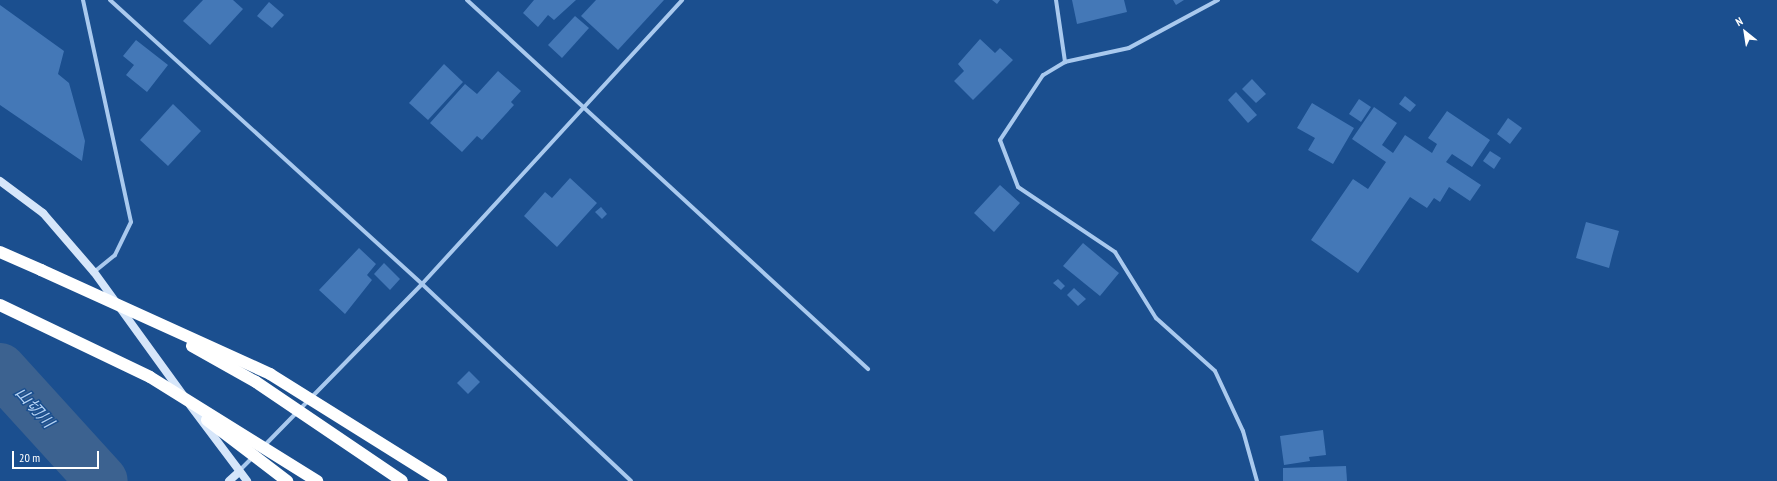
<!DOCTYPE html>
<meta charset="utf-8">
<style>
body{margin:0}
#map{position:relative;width:1777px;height:481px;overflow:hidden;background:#1b4f8f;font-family:"PT Sans Narrow","Noto Sans JP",sans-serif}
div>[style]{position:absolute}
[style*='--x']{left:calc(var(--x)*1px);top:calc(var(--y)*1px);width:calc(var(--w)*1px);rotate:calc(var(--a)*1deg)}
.river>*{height:52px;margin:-26px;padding:0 26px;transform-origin:26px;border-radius:26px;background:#3c6290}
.building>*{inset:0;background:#4478b7}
.street>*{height:4px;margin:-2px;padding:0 2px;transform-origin:2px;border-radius:2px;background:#a9c9ee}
.secondary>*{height:8px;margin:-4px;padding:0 4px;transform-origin:4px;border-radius:4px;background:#d6e6fa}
.highway>*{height:12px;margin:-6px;padding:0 6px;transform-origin:6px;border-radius:6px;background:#fff}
.highway-bridge>*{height:12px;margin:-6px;padding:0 6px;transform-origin:6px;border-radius:6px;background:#fff}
span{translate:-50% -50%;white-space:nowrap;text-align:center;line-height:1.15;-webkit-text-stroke:3px #1b4f8f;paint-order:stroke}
.water-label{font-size:16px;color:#b5d3f5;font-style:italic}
.north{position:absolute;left:1725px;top:12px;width:40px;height:40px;-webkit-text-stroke:3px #1b4f8f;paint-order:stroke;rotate:330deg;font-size:11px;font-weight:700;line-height:16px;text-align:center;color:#fff}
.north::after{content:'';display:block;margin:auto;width:14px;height:18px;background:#fff;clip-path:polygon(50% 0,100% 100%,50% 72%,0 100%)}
.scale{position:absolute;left:12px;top:451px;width:87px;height:18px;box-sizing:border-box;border:2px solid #fff;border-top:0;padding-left:5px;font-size:12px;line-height:14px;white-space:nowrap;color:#fff;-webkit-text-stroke:3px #1b4f8f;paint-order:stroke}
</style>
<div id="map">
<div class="river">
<div style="--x:0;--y:369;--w:151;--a:47.7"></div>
</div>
<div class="building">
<div style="clip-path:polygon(203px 0,233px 0,243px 9px,210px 45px,183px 21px)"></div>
<div style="clip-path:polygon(534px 0,576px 0,554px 20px,548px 15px,538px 27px,523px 13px)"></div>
<div style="clip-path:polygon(596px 0,664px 0,618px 50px,581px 16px)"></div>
<div style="clip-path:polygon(992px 0,1000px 0,997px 4px)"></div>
<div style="clip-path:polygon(1072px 0,1124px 0,1127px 12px,1077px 24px)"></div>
<div style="clip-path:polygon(1173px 0,1184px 0,1176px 5px)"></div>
<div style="clip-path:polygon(269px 2px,284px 15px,272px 28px,257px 16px)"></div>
<div style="clip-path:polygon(0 5px,64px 51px,58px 74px,69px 83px,85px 141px,82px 161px,0 105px)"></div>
<div style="clip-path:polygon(575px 16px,589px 28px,562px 58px,548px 45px)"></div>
<div style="clip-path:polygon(980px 39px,995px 53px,1000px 48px,1013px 60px,973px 100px,954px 81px,964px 71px,958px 64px)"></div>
<div style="clip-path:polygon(136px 40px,168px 65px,147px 92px,126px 75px,134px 65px,123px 56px)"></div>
<div style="clip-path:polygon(444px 64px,463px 82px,428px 120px,409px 103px)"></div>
<div style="clip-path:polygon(498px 71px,521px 91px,511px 102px,514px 105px,482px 140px,477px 136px,462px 152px,430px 123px,465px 84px,477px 94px)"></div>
<div style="clip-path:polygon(1252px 79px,1266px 94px,1256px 103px,1242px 89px)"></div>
<div style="clip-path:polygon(1236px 92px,1257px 115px,1248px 123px,1228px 100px)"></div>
<div style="clip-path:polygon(1405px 96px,1416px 105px,1410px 112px,1399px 104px)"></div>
<div style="clip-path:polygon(1359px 99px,1371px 107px,1361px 122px,1349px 114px)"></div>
<div style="clip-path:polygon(1312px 103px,1354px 128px,1333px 164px,1308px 150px,1315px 138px,1297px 128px)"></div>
<div style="clip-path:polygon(173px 104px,201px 131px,168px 166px,140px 140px)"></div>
<div style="clip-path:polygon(1374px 107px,1397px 123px,1382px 145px,1393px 153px,1405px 135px,1432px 153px,1437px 144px,1428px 138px,1447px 111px,1490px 140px,1472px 167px,1452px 154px,1446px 162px,1481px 185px,1470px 201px,1449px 187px,1440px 202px,1434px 198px,1427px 208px,1410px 197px,1358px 273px,1311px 240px,1353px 179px,1368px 189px,1386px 162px,1352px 139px)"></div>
<div style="clip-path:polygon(1508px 118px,1522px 128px,1510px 144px,1497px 134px)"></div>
<div style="clip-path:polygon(1490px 151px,1501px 158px,1494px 169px,1483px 161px)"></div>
<div style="clip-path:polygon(570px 178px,597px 203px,557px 247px,524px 216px,545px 192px,552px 198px)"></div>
<div style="clip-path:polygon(1000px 185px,1020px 203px,994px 232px,974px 213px)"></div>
<div style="clip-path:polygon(601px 207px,607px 214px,602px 219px,595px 212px)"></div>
<div style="clip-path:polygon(1586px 222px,1619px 231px,1612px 256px,1597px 252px,1612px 256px,1609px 268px,1576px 258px)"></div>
<div style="clip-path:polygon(1083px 243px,1119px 273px,1100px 296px,1063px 266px)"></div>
<div style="clip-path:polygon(359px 248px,376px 264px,367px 275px,372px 280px,345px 314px,319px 290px)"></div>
<div style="clip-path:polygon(384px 263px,400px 279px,390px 290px,374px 274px)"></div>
<div style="clip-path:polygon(1058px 279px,1065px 286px,1061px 290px,1053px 283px)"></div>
<div style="clip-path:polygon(1074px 288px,1086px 299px,1078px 306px,1067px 295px)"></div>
<div style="clip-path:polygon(469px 371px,480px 382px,468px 394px,457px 383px)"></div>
<div style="clip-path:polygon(1323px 430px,1326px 455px,1309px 457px,1310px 461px,1284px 465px,1280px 436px)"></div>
<div style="clip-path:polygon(1346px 466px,1347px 481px,1283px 481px,1283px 468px)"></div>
</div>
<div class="street">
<div style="--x:83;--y:0;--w:227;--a:77.8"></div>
<div style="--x:131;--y:222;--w:37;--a:116"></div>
<div style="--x:115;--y:255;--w:27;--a:141"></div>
<div style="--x:110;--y:0;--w:422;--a:42.3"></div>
<div style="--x:422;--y:284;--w:287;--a:43.3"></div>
<div style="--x:467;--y:0;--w:545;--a:42.62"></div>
<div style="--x:1056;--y:0;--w:63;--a:81.7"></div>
<div style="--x:1218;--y:0;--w:101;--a:151.7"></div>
<div style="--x:1129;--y:48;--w:66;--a:167.7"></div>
<div style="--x:1065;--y:62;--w:26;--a:149"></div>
<div style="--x:1043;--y:75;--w:78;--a:123.5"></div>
<div style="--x:1000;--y:140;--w:50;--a:69"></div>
<div style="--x:1018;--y:187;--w:117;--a:33.8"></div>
<div style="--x:1115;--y:252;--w:78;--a:58.2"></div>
<div style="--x:1156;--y:318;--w:79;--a:41.9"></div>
<div style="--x:1215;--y:371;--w:66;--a:65"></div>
<div style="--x:1243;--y:431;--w:52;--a:74.4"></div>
<div style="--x:264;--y:446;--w:226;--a:-45.7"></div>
<div style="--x:422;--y:284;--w:385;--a:-47.5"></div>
<div style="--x:239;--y:471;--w:18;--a:-45"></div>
</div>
<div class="secondary">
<div style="--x:0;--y:181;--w:54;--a:36.7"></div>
<div style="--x:43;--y:213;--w:78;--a:49.2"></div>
<div style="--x:94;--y:272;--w:152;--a:54.1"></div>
<div style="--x:190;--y:405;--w:95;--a:53.1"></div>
<div style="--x:229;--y:481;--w:13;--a:-42"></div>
</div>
<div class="highway">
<div style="--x:0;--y:252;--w:45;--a:23.7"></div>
<div style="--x:0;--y:305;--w:166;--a:25.6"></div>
</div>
<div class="highway-bridge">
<div style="--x:41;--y:270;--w:252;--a:24.4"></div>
<div style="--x:270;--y:374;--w:202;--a:32"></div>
<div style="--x:192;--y:346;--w:73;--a:29.4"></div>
<div style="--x:256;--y:382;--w:176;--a:34.1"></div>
<div style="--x:150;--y:377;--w:197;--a:31.9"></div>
<div style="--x:207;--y:420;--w:101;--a:37.3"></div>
</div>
<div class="water-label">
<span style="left:35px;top:407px;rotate:48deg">山切川</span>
</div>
<div class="north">N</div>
<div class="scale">20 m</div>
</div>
